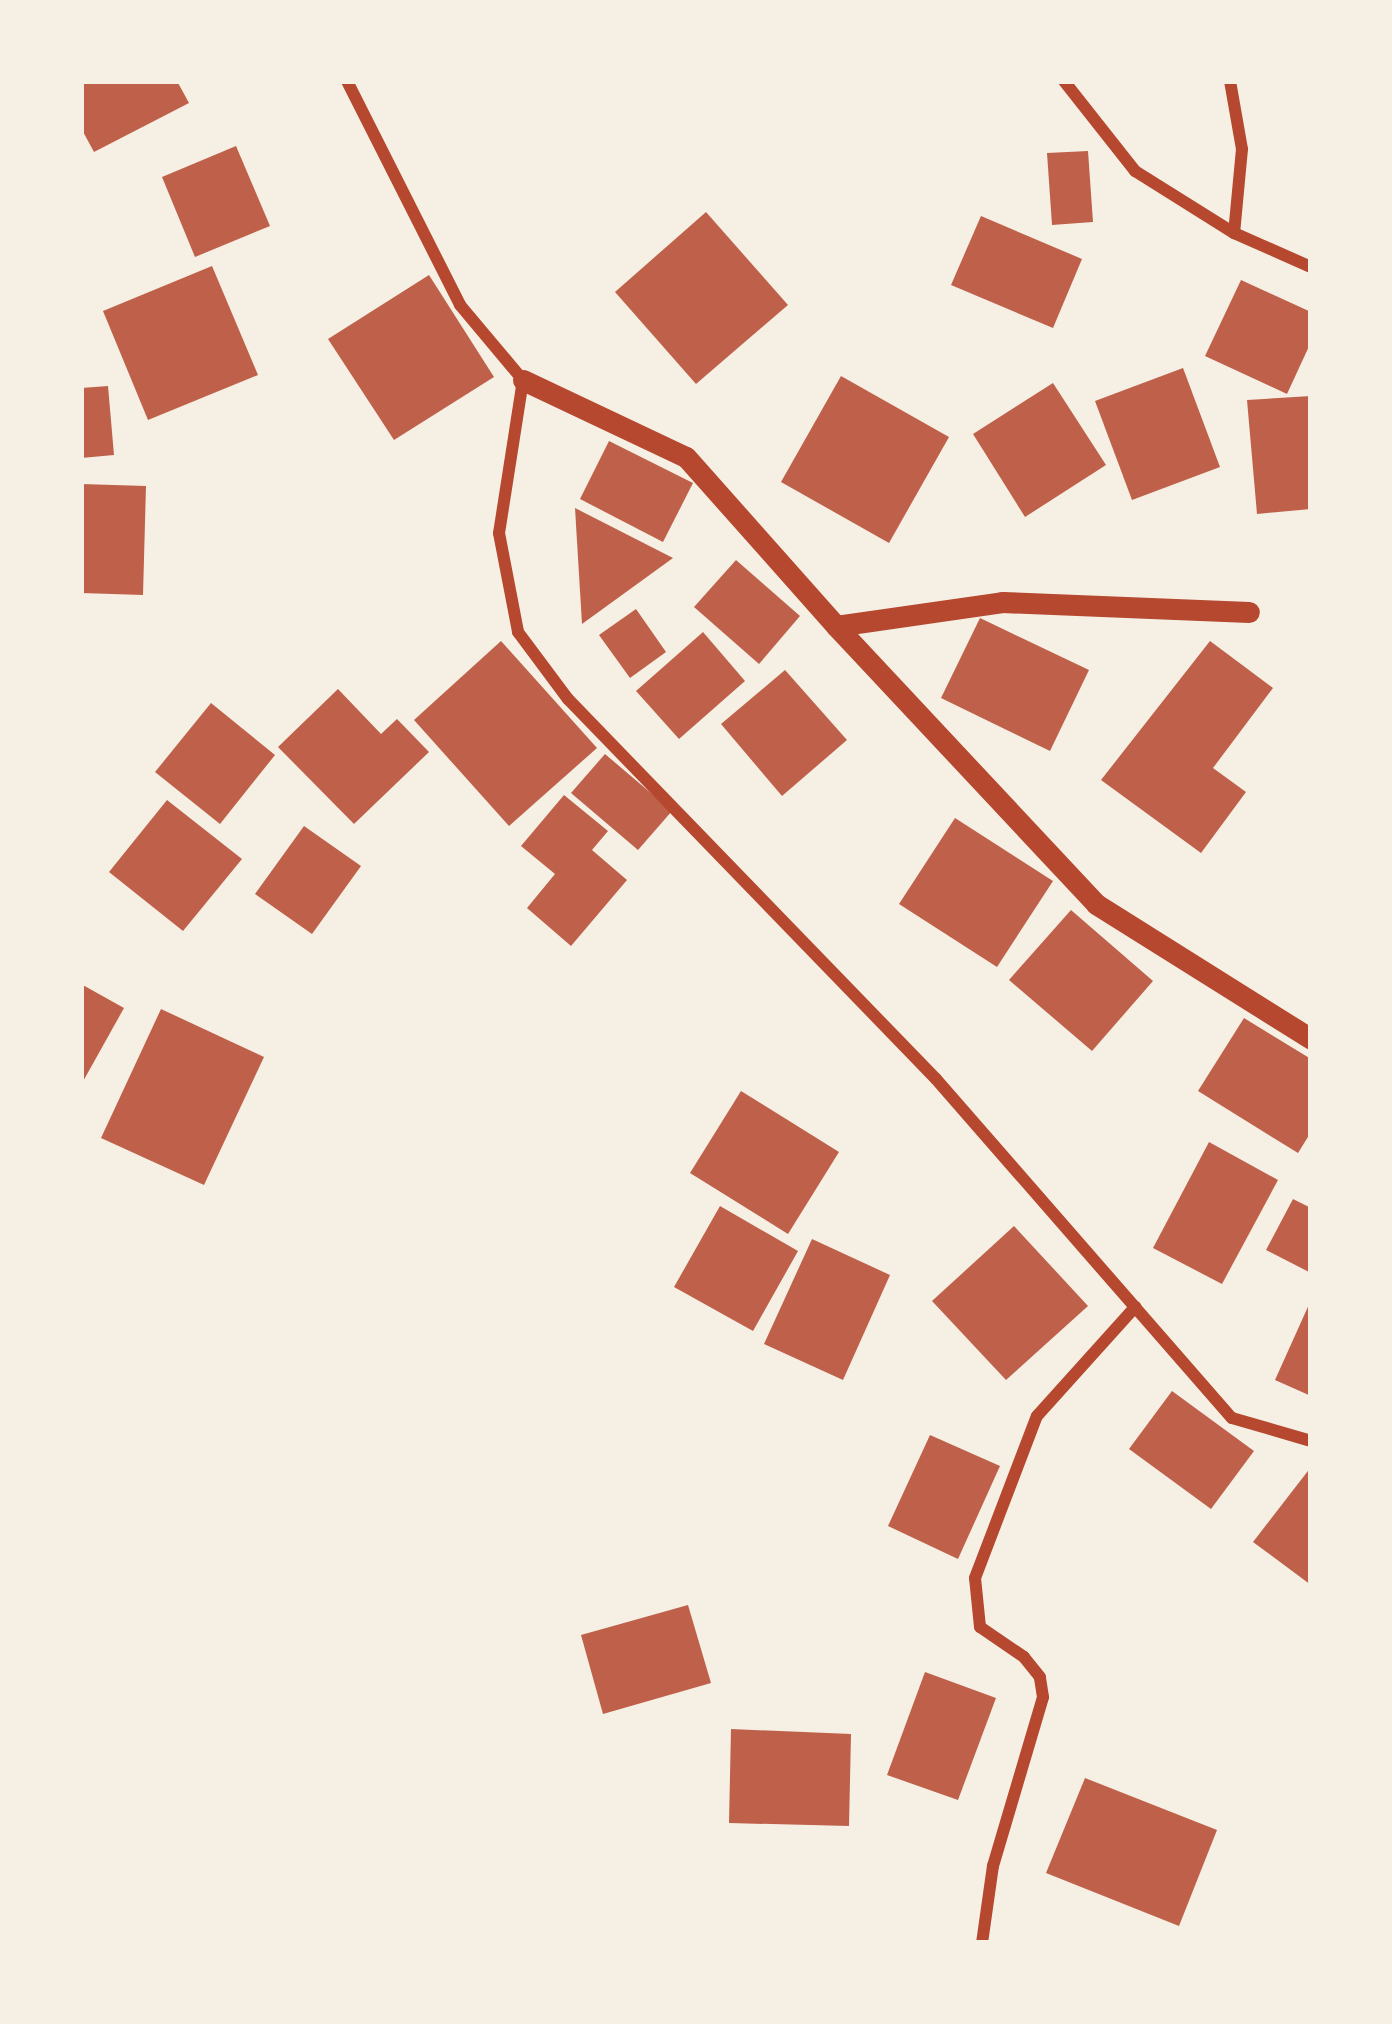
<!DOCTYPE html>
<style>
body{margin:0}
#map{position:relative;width:1392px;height:2024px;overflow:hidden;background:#f6efe4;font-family:Barlow,sans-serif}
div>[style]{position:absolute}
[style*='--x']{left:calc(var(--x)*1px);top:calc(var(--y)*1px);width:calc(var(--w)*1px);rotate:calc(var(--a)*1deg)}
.building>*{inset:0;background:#bf614a}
.minor>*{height:12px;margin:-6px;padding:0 6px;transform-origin:6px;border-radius:6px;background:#b5482f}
.tertiary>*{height:21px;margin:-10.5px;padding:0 10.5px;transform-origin:10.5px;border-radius:10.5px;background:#b5482f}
span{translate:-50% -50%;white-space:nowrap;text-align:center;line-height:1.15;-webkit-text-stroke:12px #f6efe4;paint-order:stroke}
.frame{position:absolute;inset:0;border:84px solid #f6efe4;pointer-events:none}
</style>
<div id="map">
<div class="building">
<div style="clip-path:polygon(81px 81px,177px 81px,189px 103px,94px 152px,81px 128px)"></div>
<div style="clip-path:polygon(236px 146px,270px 226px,195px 257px,162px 177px)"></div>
<div style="clip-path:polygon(1088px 151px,1093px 222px,1052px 225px,1047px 153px)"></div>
<div style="clip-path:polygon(706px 212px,788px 305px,696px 384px,615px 292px)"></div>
<div style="clip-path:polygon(981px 216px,1082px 259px,1053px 328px,951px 285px)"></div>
<div style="clip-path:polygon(212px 266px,258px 375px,148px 420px,103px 311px)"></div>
<div style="clip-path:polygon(429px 275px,494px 377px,394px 440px,328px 339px)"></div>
<div style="clip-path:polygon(1241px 280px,1311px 312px,1311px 342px,1287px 394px,1205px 356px)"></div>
<div style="clip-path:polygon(1183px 368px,1220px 467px,1132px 500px,1095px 401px)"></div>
<div style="clip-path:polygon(841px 376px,949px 437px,889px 543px,781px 482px)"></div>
<div style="clip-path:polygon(1053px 383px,1106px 465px,1025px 517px,973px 434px)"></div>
<div style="clip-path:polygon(108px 386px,114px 455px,81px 458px,81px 388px)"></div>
<div style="clip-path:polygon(1311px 396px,1311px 509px,1257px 514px,1247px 400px)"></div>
<div style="clip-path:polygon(609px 441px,693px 483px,663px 542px,580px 499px)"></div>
<div style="clip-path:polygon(81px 484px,146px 486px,143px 595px,81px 593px)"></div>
<div style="clip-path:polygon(575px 508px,673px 558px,582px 624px)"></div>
<div style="clip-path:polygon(736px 560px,800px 616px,759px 664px,694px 607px)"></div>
<div style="clip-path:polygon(636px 609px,666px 652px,630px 678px,599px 635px)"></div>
<div style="clip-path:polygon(980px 618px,1089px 670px,1050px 751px,941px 698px)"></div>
<div style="clip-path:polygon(703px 632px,745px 681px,679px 739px,636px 691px)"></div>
<div style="clip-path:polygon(501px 641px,597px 748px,509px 826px,414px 720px)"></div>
<div style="clip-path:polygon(1210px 641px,1273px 688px,1213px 768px,1246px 792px,1201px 853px,1101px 780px)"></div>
<div style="clip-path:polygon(785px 670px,847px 740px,782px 796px,721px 724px)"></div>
<div style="clip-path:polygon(338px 689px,381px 734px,397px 719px,429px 752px,354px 824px,278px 747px)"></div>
<div style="clip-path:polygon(211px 703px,275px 755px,220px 824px,155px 772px)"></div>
<div style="clip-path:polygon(605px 754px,672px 811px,638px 850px,571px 793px)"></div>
<div style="clip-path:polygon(564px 795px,608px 831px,592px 850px,627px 880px,571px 946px,527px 908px,555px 874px,521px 846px)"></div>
<div style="clip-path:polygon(167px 800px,242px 859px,183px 931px,109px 872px)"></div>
<div style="clip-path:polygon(955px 818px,1053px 881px,997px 967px,899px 904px)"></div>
<div style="clip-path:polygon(304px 826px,361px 866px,312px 934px,255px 894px)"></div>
<div style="clip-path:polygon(1071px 910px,1153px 981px,1092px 1051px,1009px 980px)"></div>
<div style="clip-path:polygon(81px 984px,124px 1008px,81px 1085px)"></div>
<div style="clip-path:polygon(161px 1009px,264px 1057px,204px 1185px,101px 1138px)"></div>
<div style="clip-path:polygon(1244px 1018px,1311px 1059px,1311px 1132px,1298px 1153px,1198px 1091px)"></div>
<div style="clip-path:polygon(741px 1091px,839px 1152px,788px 1234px,690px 1173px)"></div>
<div style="clip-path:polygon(1209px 1142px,1278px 1180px,1222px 1284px,1153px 1248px)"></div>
<div style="clip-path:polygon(1293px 1199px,1311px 1208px,1311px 1273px,1266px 1250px)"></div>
<div style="clip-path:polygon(720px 1206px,798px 1251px,753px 1331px,674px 1287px)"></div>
<div style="clip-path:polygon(1014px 1226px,1088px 1306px,1006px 1380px,932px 1301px)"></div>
<div style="clip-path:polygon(812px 1239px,890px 1275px,843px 1380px,764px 1344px)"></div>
<div style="clip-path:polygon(1311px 1300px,1311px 1396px,1275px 1380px)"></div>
<div style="clip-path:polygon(1172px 1391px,1254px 1451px,1211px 1509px,1129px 1449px)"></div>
<div style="clip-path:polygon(930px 1435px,1000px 1466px,958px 1559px,888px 1526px)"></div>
<div style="clip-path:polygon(1311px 1467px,1311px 1585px,1253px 1542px)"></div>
<div style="clip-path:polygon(688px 1605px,711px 1683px,603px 1714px,581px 1635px)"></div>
<div style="clip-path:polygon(925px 1672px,996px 1698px,958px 1800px,887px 1775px)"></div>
<div style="clip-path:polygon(731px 1729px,851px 1734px,849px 1826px,729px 1823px)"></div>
<div style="clip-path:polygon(1085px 1778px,1217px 1830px,1179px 1926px,1046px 1873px)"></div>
</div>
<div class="minor">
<div style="--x:347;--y:81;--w:251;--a:63.2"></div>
<div style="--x:460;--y:305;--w:98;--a:50"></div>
<div style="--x:523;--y:380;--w:155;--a:98.9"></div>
<div style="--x:499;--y:533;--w:101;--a:79.1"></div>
<div style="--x:518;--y:632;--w:84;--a:53.3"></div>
<div style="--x:568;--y:699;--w:529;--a:45.92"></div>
<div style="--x:936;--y:1079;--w:450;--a:48.9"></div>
<div style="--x:1232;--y:1418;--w:82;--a:16.2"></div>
<div style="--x:1064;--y:81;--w:115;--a:51.7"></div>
<div style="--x:1135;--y:171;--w:117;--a:32.1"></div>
<div style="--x:1234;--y:233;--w:84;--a:23.8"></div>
<div style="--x:1230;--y:81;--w:69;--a:80"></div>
<div style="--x:1242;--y:149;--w:84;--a:95.4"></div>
<div style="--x:982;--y:1943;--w:78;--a:-81.9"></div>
<div style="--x:993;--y:1866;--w:176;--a:-73.5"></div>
<div style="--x:1043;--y:1697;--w:20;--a:-99"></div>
<div style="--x:1040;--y:1677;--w:26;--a:-129"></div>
<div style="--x:1024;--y:1657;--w:53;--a:-145.7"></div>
<div style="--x:980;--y:1627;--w:49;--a:-95.8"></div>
<div style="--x:975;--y:1578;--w:173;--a:-69.1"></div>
<div style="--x:1037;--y:1416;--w:147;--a:-48"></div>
</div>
<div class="tertiary">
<div style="--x:523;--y:380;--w:180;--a:25.3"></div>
<div style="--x:686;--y:457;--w:226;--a:48.4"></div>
<div style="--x:836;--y:626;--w:168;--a:-8.2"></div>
<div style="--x:1002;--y:602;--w:247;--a:2.3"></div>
<div style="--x:836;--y:626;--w:381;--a:46.9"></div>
<div style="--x:1096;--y:904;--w:254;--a:32.1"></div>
</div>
<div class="frame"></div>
</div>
